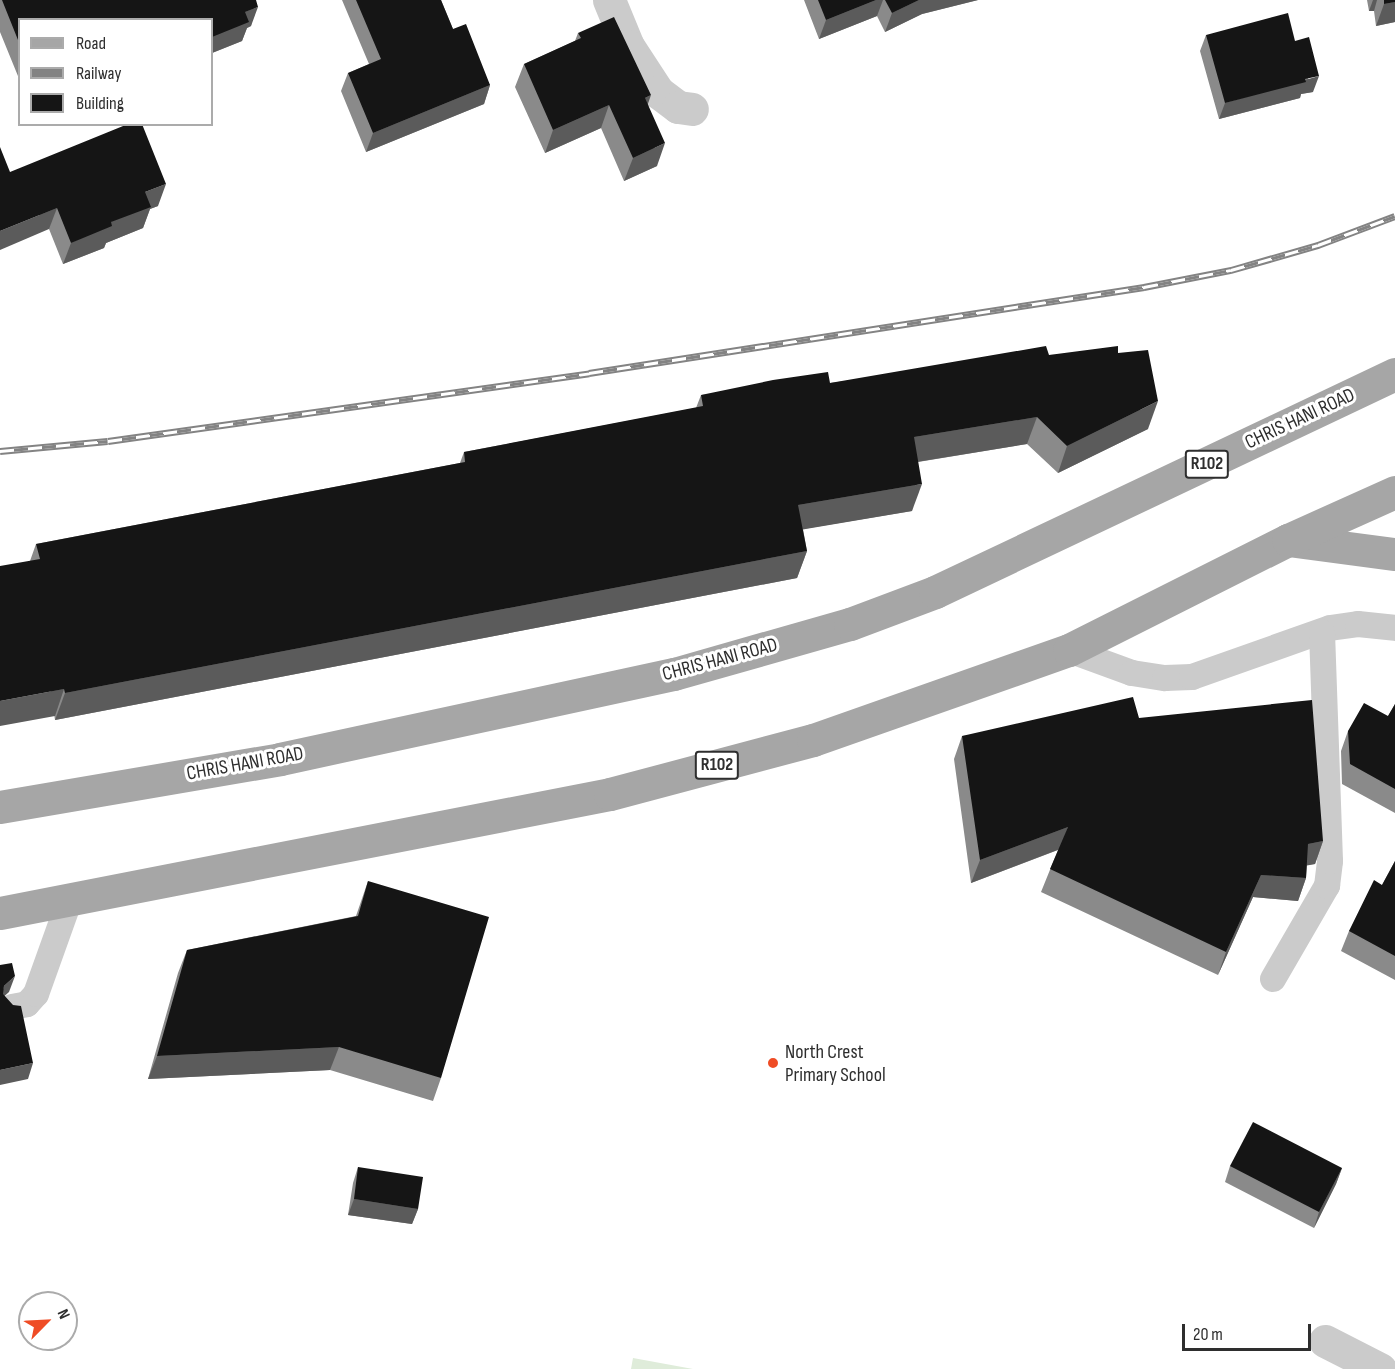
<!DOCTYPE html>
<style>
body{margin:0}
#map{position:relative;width:1395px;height:1369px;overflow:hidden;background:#fff;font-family:"Sofia Sans Condensed",sans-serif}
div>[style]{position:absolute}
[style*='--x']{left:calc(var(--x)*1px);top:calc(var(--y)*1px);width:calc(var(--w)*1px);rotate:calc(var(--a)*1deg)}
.green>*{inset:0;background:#dfecda}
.service>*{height:26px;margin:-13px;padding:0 13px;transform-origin:13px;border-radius:13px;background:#cbcbcb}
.minor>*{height:33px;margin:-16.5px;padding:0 16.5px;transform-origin:16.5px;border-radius:16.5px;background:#cbcbcb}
.primary>*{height:33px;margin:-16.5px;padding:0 16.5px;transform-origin:16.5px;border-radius:16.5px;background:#a6a6a6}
.rail>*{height:7px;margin-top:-3.5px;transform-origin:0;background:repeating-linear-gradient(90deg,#fff 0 14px,#838383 0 28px);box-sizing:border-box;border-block:2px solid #838383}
.wall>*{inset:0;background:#8a8a8a}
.shaded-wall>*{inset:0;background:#5b5b5b}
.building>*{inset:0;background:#151515}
.dots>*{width:16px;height:16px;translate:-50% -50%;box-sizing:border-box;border:3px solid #fff;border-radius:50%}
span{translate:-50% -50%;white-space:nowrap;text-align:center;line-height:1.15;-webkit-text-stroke:6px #fff;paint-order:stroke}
.shield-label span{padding:2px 4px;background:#fff;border:2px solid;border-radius:4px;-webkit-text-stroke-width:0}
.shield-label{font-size:18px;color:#2e2e2e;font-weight:700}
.street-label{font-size:20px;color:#2e2e2e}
.poi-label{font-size:20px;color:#2e2e2e}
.left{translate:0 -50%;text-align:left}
.legend{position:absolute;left:18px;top:18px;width:195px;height:108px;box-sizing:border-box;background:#fff;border:2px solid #ababab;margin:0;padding:8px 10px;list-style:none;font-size:18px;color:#2e2e2e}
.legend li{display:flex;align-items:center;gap:12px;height:30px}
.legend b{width:30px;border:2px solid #ababab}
.north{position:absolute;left:18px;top:1291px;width:60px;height:60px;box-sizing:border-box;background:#fff;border:2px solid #ababab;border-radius:50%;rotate:66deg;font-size:16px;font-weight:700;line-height:24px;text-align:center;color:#2e2e2e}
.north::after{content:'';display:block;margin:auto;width:21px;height:27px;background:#ef4c25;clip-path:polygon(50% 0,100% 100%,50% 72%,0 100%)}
.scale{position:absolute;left:1182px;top:1324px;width:129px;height:27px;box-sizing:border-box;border:3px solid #2e2e2e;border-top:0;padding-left:8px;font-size:18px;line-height:21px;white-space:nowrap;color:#2e2e2e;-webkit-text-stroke:4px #fff;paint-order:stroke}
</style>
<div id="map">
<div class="green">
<div style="clip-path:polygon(633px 1358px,693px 1369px,631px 1369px)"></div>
</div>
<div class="service">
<div style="--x:1069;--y:650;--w:67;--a:20.1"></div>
<div style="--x:1132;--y:673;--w:33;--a:9"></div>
<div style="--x:1165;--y:678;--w:27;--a:-2"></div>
<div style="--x:1192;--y:677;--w:146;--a:-19.5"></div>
<div style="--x:1330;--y:628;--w:28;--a:-8"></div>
<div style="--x:1358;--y:624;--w:37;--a:6"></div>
<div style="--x:1273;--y:979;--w:108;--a:-59.9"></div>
<div style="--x:1327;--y:886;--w:25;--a:-83"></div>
<div style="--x:1330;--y:861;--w:229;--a:-92"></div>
<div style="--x:12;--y:1007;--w:15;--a:-11"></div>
<div style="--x:27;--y:1004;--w:13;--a:-48"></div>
<div style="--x:36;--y:994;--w:101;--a:-70.3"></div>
</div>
<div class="minor">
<div style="--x:609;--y:0;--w:50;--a:67.6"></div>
<div style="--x:628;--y:46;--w:55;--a:56.9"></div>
<div style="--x:658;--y:92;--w:25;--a:37"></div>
<div style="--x:678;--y:107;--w:14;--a:8"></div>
<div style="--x:1325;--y:1341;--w:62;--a:27"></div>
</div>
<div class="primary">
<div style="--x:1288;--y:540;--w:108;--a:7.5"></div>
<div style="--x:0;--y:807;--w:284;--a:-9.7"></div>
<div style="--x:280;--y:759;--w:403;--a:-12.2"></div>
<div style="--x:674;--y:674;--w:183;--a:-15.9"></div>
<div style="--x:850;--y:624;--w:91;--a:-20.6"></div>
<div style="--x:935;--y:592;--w:509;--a:-25.36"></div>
<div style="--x:0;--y:913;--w:621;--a:-11.04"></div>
<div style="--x:610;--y:794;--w:210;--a:-14.9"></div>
<div style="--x:813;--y:740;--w:271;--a:-19.4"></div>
<div style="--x:1069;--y:650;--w:245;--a:-26.7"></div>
<div style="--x:1288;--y:540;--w:117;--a:-24.2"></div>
</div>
<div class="rail">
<div style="--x:0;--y:451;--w:108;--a:-5.3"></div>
<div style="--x:108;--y:441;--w:486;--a:-8"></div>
<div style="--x:589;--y:373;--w:562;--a:-8.81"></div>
<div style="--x:1144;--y:287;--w:89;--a:-11.1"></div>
<div style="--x:1231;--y:270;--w:91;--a:-16"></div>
<div style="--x:1318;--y:245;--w:82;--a:-20.6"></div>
</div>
<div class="wall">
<div style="clip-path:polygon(0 0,256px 0,251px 26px,247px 28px,242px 41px,212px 53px,212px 20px,20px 20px,20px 81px,0 32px)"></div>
<div style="clip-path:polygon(342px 0,441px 0,453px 29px,490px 85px,484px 104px,366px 152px,341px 91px,348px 73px,369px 64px)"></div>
<div style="clip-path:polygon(804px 0,978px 0,922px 14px,885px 32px,877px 16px,819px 39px)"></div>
<div style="clip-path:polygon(1367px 0,1395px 0,1395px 22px,1376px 26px,1374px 11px,1369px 11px)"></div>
<div style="clip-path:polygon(578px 33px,648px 104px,657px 166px,624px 181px,601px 128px,545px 153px,515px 87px,524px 64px,575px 41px)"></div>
<div style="clip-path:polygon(1206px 35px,1295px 41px,1313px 92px,1301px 94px,1300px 98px,1219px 119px,1200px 51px)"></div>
<div style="clip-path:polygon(10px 172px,158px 206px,150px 209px,143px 228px,106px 243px,104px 248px,63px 264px,49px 229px)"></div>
<div style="clip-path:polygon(1118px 353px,1148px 429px,1058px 473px,1027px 444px,918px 462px,912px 511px,803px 529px,807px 551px,797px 578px,55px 720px,30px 561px,36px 544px,460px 463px,464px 452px,696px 408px,701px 395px,830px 383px,1049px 355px)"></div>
<div style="clip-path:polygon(1395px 704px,1395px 813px,1342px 784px,1341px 751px,1348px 731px,1388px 716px)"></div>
<div style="clip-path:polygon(1139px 718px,1323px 841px,1315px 864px,1307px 865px,1306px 878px,1298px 901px,1253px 897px,1218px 975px,1041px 892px,1058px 850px,971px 883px,954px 759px,962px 736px)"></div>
<div style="clip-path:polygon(1395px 861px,1395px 980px,1341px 951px,1349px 931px,1382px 885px)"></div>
<div style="clip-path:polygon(368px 881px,441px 1078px,433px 1101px,330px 1070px,148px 1079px,178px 973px,187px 950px,356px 916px)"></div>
<div style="clip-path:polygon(1230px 1166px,1342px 1168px,1336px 1184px,1314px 1228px,1225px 1182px)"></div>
<div style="clip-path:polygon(358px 1167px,418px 1209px,412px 1224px,348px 1215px,353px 1183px)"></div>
</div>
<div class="shaded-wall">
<div style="clip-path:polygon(876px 0,883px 0,877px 16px,819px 39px,826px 20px)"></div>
<div style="clip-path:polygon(919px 0,978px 0,922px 14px,885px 32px,892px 13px)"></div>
<div style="clip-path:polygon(1373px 0,1377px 0,1374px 11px,1369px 11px)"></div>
<div style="clip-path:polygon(1395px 2px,1395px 22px,1376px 26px,1384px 4px)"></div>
<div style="clip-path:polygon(258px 7px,251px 26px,247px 28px,242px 41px,212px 53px,212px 37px,245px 12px)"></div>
<div style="clip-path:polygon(1319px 76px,1313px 92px,1301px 94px,1300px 98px,1219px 119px,1225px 103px)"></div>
<div style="clip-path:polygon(490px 85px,484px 104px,366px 152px,373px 133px)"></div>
<div style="clip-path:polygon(651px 95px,643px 118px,645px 98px)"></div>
<div style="clip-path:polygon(609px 105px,601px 128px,545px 153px,553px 130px)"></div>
<div style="clip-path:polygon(665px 143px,657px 166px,624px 181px,633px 158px)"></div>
<div style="clip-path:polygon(166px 184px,158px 206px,150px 209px,143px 228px,106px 243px,104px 248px,63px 264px,71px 243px,111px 222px,145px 192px)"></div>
<div style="clip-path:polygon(57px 208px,49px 229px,0 250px,0 231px)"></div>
<div style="clip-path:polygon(1158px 401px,1148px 429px,1058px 473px,1067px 446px)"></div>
<div style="clip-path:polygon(1037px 417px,1027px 444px,904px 464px,914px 437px)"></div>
<div style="clip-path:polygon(922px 484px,912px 511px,788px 532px,798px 505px)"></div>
<div style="clip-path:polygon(807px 551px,797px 578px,55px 720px,65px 693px)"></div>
<div style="clip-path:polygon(64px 689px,55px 716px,0 726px,0 701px)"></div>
<div style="clip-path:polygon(1068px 827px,1060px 849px,971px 883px,980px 860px)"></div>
<div style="clip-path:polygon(1323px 841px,1315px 864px,1299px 867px,1308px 844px)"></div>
<div style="clip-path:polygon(1261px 875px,1306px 878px,1298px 901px,1253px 897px,1218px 975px,1226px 952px)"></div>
<div style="clip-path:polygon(15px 976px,9px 992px,0 1000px,4px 986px)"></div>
<div style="clip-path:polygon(339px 1047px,330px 1070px,148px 1079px,157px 1056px)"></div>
<div style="clip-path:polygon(33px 1063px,28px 1079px,0 1085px,0 1070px)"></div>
<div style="clip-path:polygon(1342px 1168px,1336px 1184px,1314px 1228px,1319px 1212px)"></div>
<div style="clip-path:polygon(354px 1199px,418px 1209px,412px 1224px,348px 1215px)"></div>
</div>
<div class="building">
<div style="clip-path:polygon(2px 0,256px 0,258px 7px,245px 12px,249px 22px,212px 37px,212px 20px,20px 20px,20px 45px)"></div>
<div style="clip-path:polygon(356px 0,441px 0,453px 29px,466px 24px,490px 85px,373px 133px,348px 73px,381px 59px)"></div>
<div style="clip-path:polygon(818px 0,876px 0,826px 20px)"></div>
<div style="clip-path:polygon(885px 0,919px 0,892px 13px)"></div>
<div style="clip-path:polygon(1384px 0,1395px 0,1395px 2px,1384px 4px)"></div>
<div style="clip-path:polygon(1288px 13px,1295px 41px,1309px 37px,1319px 76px,1305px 79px,1306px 82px,1225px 103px,1206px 35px)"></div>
<div style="clip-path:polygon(614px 17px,651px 95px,645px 98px,665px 143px,633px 158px,609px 105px,553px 130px,524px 64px,581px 38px,578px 33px)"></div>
<div style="clip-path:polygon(128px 124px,142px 124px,166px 184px,145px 192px,151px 207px,111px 222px,112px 226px,71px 243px,57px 208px,0 231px,0 147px,10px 172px)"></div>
<div style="clip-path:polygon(1046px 346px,1049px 355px,1118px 346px,1118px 353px,1148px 350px,1158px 401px,1067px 446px,1037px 417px,914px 437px,922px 484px,798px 505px,807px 551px,65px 693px,64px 689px,0 701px,0 566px,40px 559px,36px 544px,465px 462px,464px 452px,703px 406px,701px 395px,773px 380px,828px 372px,830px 383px)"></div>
<div style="clip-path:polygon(1133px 697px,1139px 718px,1312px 700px,1323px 841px,1308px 844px,1306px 878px,1261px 875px,1226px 952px,1050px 869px,1068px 827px,980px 860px,962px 736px)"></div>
<div style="clip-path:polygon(1364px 703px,1388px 716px,1395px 704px,1395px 789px,1350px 764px,1348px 731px)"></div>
<div style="clip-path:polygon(1395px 861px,1395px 956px,1349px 931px,1374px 880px,1382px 885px)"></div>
<div style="clip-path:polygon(368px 881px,489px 917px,441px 1078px,339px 1047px,157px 1056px,187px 950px,358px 916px)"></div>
<div style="clip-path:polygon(12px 963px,15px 976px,4px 986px,3px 994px,13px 1005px,21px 1006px,33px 1063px,0 1070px,0 965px)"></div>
<div style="clip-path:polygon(1253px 1122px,1342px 1168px,1319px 1212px,1230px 1166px)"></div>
<div style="clip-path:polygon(358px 1167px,423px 1177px,418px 1209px,354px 1199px)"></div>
</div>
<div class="dots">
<div style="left:773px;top:1063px;background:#ef4c25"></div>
</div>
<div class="shield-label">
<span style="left:1207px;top:464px">R102</span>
<span style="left:717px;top:765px">R102</span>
</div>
<div class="street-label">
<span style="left:1300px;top:419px;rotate:-25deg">CHRIS HANI ROAD</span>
<span style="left:720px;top:660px;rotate:-15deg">CHRIS HANI ROAD</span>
<span style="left:245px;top:764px;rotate:-10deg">CHRIS HANI ROAD</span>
</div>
<div class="poi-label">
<span class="left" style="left:785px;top:1064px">North Crest<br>Primary School</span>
</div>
<ul class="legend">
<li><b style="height:8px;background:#a6a6a6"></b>Road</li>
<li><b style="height:8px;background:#838383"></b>Railway</li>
<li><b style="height:16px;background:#151515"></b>Building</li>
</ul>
<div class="north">N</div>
<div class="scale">20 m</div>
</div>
